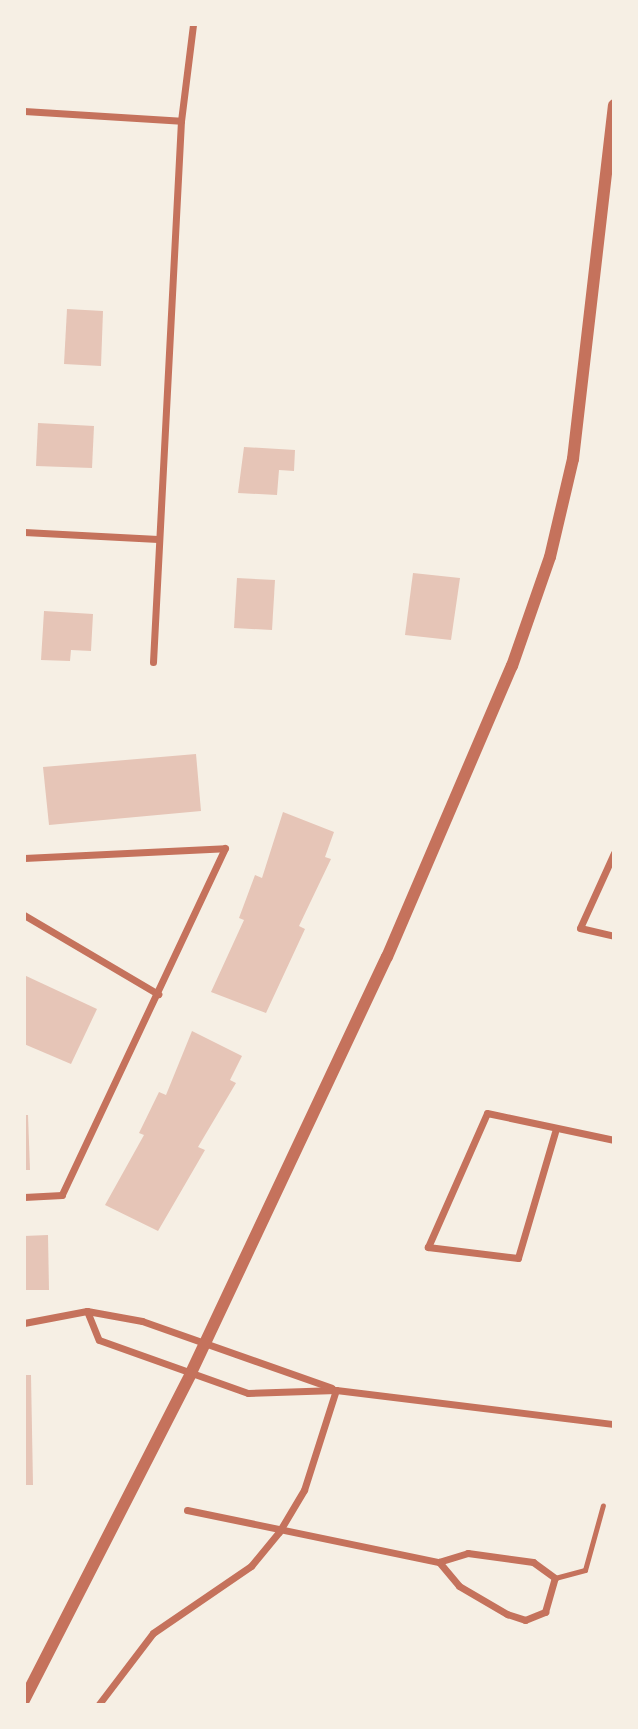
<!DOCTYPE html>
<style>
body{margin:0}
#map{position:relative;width:638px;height:1729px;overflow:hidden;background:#f6efe4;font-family:"Asap Condensed",sans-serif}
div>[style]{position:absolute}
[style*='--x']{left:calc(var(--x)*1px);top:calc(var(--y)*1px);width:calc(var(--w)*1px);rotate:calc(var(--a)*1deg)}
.building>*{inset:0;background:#e6c5b7}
.service>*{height:5px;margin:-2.5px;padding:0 2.5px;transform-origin:2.5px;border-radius:2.5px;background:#c5725c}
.minor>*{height:7px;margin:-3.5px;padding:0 3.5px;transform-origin:3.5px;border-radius:3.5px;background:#c5725c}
.tertiary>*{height:12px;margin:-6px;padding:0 6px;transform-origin:6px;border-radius:6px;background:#c5725c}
span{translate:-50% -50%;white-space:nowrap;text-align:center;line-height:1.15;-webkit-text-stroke:5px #f6efe4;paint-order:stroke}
.frame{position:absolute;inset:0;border:26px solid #f6efe4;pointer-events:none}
</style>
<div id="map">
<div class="building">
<div style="clip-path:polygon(67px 309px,103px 311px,101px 366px,64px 364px)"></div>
<div style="clip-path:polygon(38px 423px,94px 426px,92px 468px,36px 466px)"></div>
<div style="clip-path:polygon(244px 447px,295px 450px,294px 471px,279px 470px,277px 495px,238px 493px)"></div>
<div style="clip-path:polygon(413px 573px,460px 578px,451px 640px,405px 635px)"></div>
<div style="clip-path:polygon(237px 578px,275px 580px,272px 630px,234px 628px)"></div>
<div style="clip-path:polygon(44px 611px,93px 614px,91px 651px,71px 650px,70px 661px,41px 660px)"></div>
<div style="clip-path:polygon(196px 754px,201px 811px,49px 825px,43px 767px)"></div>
<div style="clip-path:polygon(283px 812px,334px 832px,325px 857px,331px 859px,299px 926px,305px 929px,266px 1013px,211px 992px,244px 920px,239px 918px,255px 875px,262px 878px)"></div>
<div style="clip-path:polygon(24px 975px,97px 1009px,71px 1064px,24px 1044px)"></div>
<div style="clip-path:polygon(192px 1031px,242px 1056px,230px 1080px,236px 1083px,198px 1147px,205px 1150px,158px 1231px,105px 1205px,144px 1135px,139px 1133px,159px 1092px,166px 1095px)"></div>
<div style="clip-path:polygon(24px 1115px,28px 1115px,30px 1170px,24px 1170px)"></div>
<div style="clip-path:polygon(48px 1235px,49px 1290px,24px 1290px,24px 1236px)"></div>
<div style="clip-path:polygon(24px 1375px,31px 1375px,33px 1485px,24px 1485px)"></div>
</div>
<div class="service">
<div style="--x:555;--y:1578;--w:31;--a:-15"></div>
<div style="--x:585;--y:1570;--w:67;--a:-74.5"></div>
</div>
<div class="minor">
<div style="--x:24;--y:111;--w:157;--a:3.6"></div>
<div style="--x:24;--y:532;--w:134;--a:3"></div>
<div style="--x:153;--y:662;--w:542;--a:-87.04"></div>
<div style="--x:181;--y:121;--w:98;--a:-82.9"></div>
<div style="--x:614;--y:853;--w:82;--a:114.4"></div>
<div style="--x:580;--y:928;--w:35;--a:13"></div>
<div style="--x:24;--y:858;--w:201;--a:-2.8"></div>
<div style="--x:225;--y:848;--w:383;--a:115.2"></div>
<div style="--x:62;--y:1195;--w:38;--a:177"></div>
<div style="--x:24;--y:915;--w:156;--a:30.5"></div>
<div style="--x:555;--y:1132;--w:131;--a:106.4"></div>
<div style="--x:518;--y:1258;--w:91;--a:-173"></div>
<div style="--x:428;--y:1247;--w:146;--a:-66.2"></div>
<div style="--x:487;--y:1113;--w:130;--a:12"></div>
<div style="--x:87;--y:1311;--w:31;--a:68"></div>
<div style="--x:99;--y:1340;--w:158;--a:19.6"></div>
<div style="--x:248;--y:1393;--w:88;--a:-2"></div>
<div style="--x:336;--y:1390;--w:280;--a:7"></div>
<div style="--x:24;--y:1323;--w:64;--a:-10.8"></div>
<div style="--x:87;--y:1311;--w:56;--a:10.3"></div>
<div style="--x:142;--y:1321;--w:201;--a:19.4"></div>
<div style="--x:187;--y:1510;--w:257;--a:11.7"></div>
<div style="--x:439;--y:1562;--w:31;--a:50"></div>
<div style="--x:459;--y:1586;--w:56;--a:30.3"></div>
<div style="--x:507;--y:1614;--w:19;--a:18"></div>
<div style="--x:525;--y:1620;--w:22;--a:-22"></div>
<div style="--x:545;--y:1612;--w:35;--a:-74"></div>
<div style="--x:555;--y:1578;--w:27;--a:-144"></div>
<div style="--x:533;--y:1562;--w:66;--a:-172.1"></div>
<div style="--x:468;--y:1553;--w:30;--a:163"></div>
<div style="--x:99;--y:1704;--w:89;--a:-52.7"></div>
<div style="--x:153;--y:1633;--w:119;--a:-34.4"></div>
<div style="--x:251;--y:1566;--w:44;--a:-50.5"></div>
<div style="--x:279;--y:1532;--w:49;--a:-59.2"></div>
<div style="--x:304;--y:1490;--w:105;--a:-72.3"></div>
</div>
<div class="tertiary">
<div style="--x:24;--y:1700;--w:365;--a:-62.9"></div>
<div style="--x:190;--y:1375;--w:462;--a:-64.8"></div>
<div style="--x:387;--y:957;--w:317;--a:-66.8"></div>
<div style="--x:512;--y:666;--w:115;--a:-70.8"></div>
<div style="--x:550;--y:557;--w:101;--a:-76.8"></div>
<div style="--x:573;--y:459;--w:356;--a:-83.4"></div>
</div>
<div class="frame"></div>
</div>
